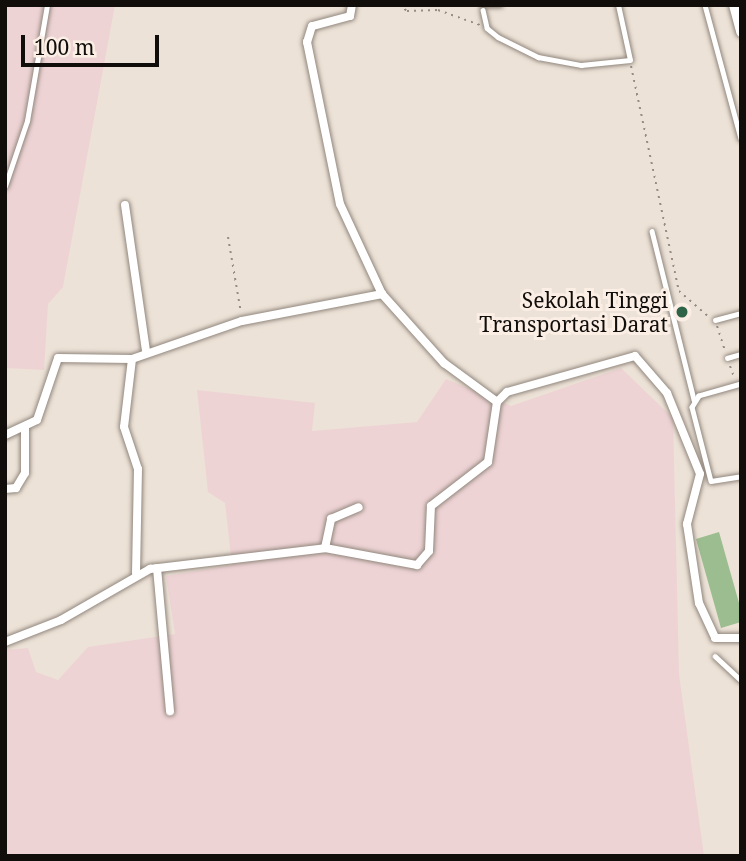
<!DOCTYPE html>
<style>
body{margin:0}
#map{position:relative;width:746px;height:861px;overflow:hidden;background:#ede2d7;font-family:"Noto Serif",serif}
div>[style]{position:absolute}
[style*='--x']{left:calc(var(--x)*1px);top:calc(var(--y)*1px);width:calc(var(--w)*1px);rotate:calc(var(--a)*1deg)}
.industrial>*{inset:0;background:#eed3d5}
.green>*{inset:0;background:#9cbd90}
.path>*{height:2px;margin-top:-1px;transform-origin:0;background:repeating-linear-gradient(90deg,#958d85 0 2px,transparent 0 7px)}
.roads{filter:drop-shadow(0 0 2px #91877d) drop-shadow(0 0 2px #91877d)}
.service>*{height:4.5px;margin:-2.25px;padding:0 2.25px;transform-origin:2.25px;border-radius:2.25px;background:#fff}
.minor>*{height:8px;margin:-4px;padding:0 4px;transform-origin:4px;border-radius:4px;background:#fff}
.secondary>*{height:10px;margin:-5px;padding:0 5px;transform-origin:5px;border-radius:5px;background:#fff}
.dots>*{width:19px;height:19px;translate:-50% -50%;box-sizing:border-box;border:4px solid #fbefe5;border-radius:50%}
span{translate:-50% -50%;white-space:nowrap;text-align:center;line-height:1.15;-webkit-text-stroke:6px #fbefe5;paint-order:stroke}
.poi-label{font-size:21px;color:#110d0a}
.right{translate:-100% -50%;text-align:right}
.frame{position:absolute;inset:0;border:7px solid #110d0a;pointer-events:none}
.scale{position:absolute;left:21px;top:35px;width:138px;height:32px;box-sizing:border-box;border:4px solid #110d0a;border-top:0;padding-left:9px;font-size:21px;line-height:24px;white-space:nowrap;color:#110d0a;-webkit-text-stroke:5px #fbefe5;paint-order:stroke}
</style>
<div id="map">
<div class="industrial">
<div style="clip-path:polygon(5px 5px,115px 5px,63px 287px,48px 304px,44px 370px,5px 368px)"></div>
<div style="clip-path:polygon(621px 368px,673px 418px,679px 674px,704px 856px,5px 856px,5px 650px,28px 648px,36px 672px,58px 680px,88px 647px,175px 634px,166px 576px,232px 565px,225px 503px,208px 492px,197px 390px,315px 403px,312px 431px,417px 422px,446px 379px,511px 406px)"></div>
</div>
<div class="green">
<div style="clip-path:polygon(719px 532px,741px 610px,741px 622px,721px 628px,696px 539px)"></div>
</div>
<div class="path">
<div style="--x:399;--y:5;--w:10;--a:37"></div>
<div style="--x:407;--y:11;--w:31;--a:-2"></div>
<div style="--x:438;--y:10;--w:45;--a:19.7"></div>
<div style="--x:631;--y:66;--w:230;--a:78"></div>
<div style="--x:679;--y:291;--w:40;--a:41"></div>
<div style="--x:228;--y:237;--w:77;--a:80.3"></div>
<div style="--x:717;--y:326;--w:26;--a:72"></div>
<div style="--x:730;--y:366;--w:12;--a:70"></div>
</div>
<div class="roads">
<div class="service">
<div style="--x:482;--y:5;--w:19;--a:0"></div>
<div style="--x:705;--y:5;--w:138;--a:74.9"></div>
<div style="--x:483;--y:10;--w:18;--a:77"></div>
<div style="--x:487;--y:28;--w:14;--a:39"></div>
<div style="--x:498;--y:37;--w:45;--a:26.6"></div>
<div style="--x:538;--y:57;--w:44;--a:10.5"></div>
<div style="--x:581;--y:65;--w:49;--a:-5.8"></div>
<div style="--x:630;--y:60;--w:56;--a:-102.3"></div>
<div style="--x:5;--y:186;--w:69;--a:-71.3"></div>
<div style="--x:27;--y:121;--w:118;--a:-80.2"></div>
<div style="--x:652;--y:231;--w:174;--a:76"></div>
<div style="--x:715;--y:320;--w:27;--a:-15"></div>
<div style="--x:727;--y:358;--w:15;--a:-16"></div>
<div style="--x:741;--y:384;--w:44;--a:164.1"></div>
<div style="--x:699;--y:396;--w:13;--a:122"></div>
<div style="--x:692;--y:407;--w:76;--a:75.6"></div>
<div style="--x:711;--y:481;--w:30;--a:-9"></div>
<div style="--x:715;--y:656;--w:35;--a:43"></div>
</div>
<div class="minor">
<div style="--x:352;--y:5;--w:11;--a:100"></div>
<div style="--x:350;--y:16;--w:39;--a:165"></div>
<div style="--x:312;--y:26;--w:17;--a:107"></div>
<div style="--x:307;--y:42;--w:165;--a:78.5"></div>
<div style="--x:340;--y:204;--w:99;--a:65"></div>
<div style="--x:382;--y:294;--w:93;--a:48.1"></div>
<div style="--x:444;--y:363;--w:66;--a:36.3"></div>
<div style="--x:125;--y:205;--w:147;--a:81.8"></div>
<div style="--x:132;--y:359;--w:68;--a:96.7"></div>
<div style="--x:124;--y:427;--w:44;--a:71.6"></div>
<div style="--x:138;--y:469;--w:104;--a:91.1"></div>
<div style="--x:5;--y:435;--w:35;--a:-25"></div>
<div style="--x:37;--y:420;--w:65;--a:-71.3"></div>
<div style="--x:58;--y:358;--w:74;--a:0.8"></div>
<div style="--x:132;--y:359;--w:116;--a:-19.1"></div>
<div style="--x:242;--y:321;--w:143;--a:-10.9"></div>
<div style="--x:5;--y:489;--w:11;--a:-5"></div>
<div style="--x:16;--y:488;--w:17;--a:-59"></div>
<div style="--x:25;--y:473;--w:45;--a:-90"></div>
<div style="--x:325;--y:548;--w:30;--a:-78"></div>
<div style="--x:331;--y:519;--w:30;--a:-23"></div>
<div style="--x:157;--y:568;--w:144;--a:84.8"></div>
<div style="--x:5;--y:642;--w:60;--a:-21.4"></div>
<div style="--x:61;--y:620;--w:103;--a:-29.8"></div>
<div style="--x:150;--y:569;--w:176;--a:-6.8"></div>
<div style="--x:325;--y:548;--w:94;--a:10.5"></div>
<div style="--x:417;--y:565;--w:18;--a:-49"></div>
<div style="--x:429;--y:551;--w:45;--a:-87.5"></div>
<div style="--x:431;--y:506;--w:72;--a:-37.7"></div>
<div style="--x:488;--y:462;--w:61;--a:-81.5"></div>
<div style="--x:497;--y:402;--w:14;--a:-45"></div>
<div style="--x:507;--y:392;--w:133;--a:-15.7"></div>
<div style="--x:635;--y:356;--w:49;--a:49.1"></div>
<div style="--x:667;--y:393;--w:87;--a:67.8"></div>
<div style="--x:700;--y:474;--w:52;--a:104.6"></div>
<div style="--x:687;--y:524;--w:80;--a:81.4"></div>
<div style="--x:699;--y:603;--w:38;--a:65"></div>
<div style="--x:715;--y:638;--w:26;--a:0"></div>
</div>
<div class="secondary">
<div style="--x:734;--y:5;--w:28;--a:75"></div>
</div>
</div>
<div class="dots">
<div style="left:682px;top:312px;background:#306449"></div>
</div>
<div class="poi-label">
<span class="right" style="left:668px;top:312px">Sekolah Tinggi<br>Transportasi Darat</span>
</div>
<div class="frame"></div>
<div class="scale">100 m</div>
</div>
